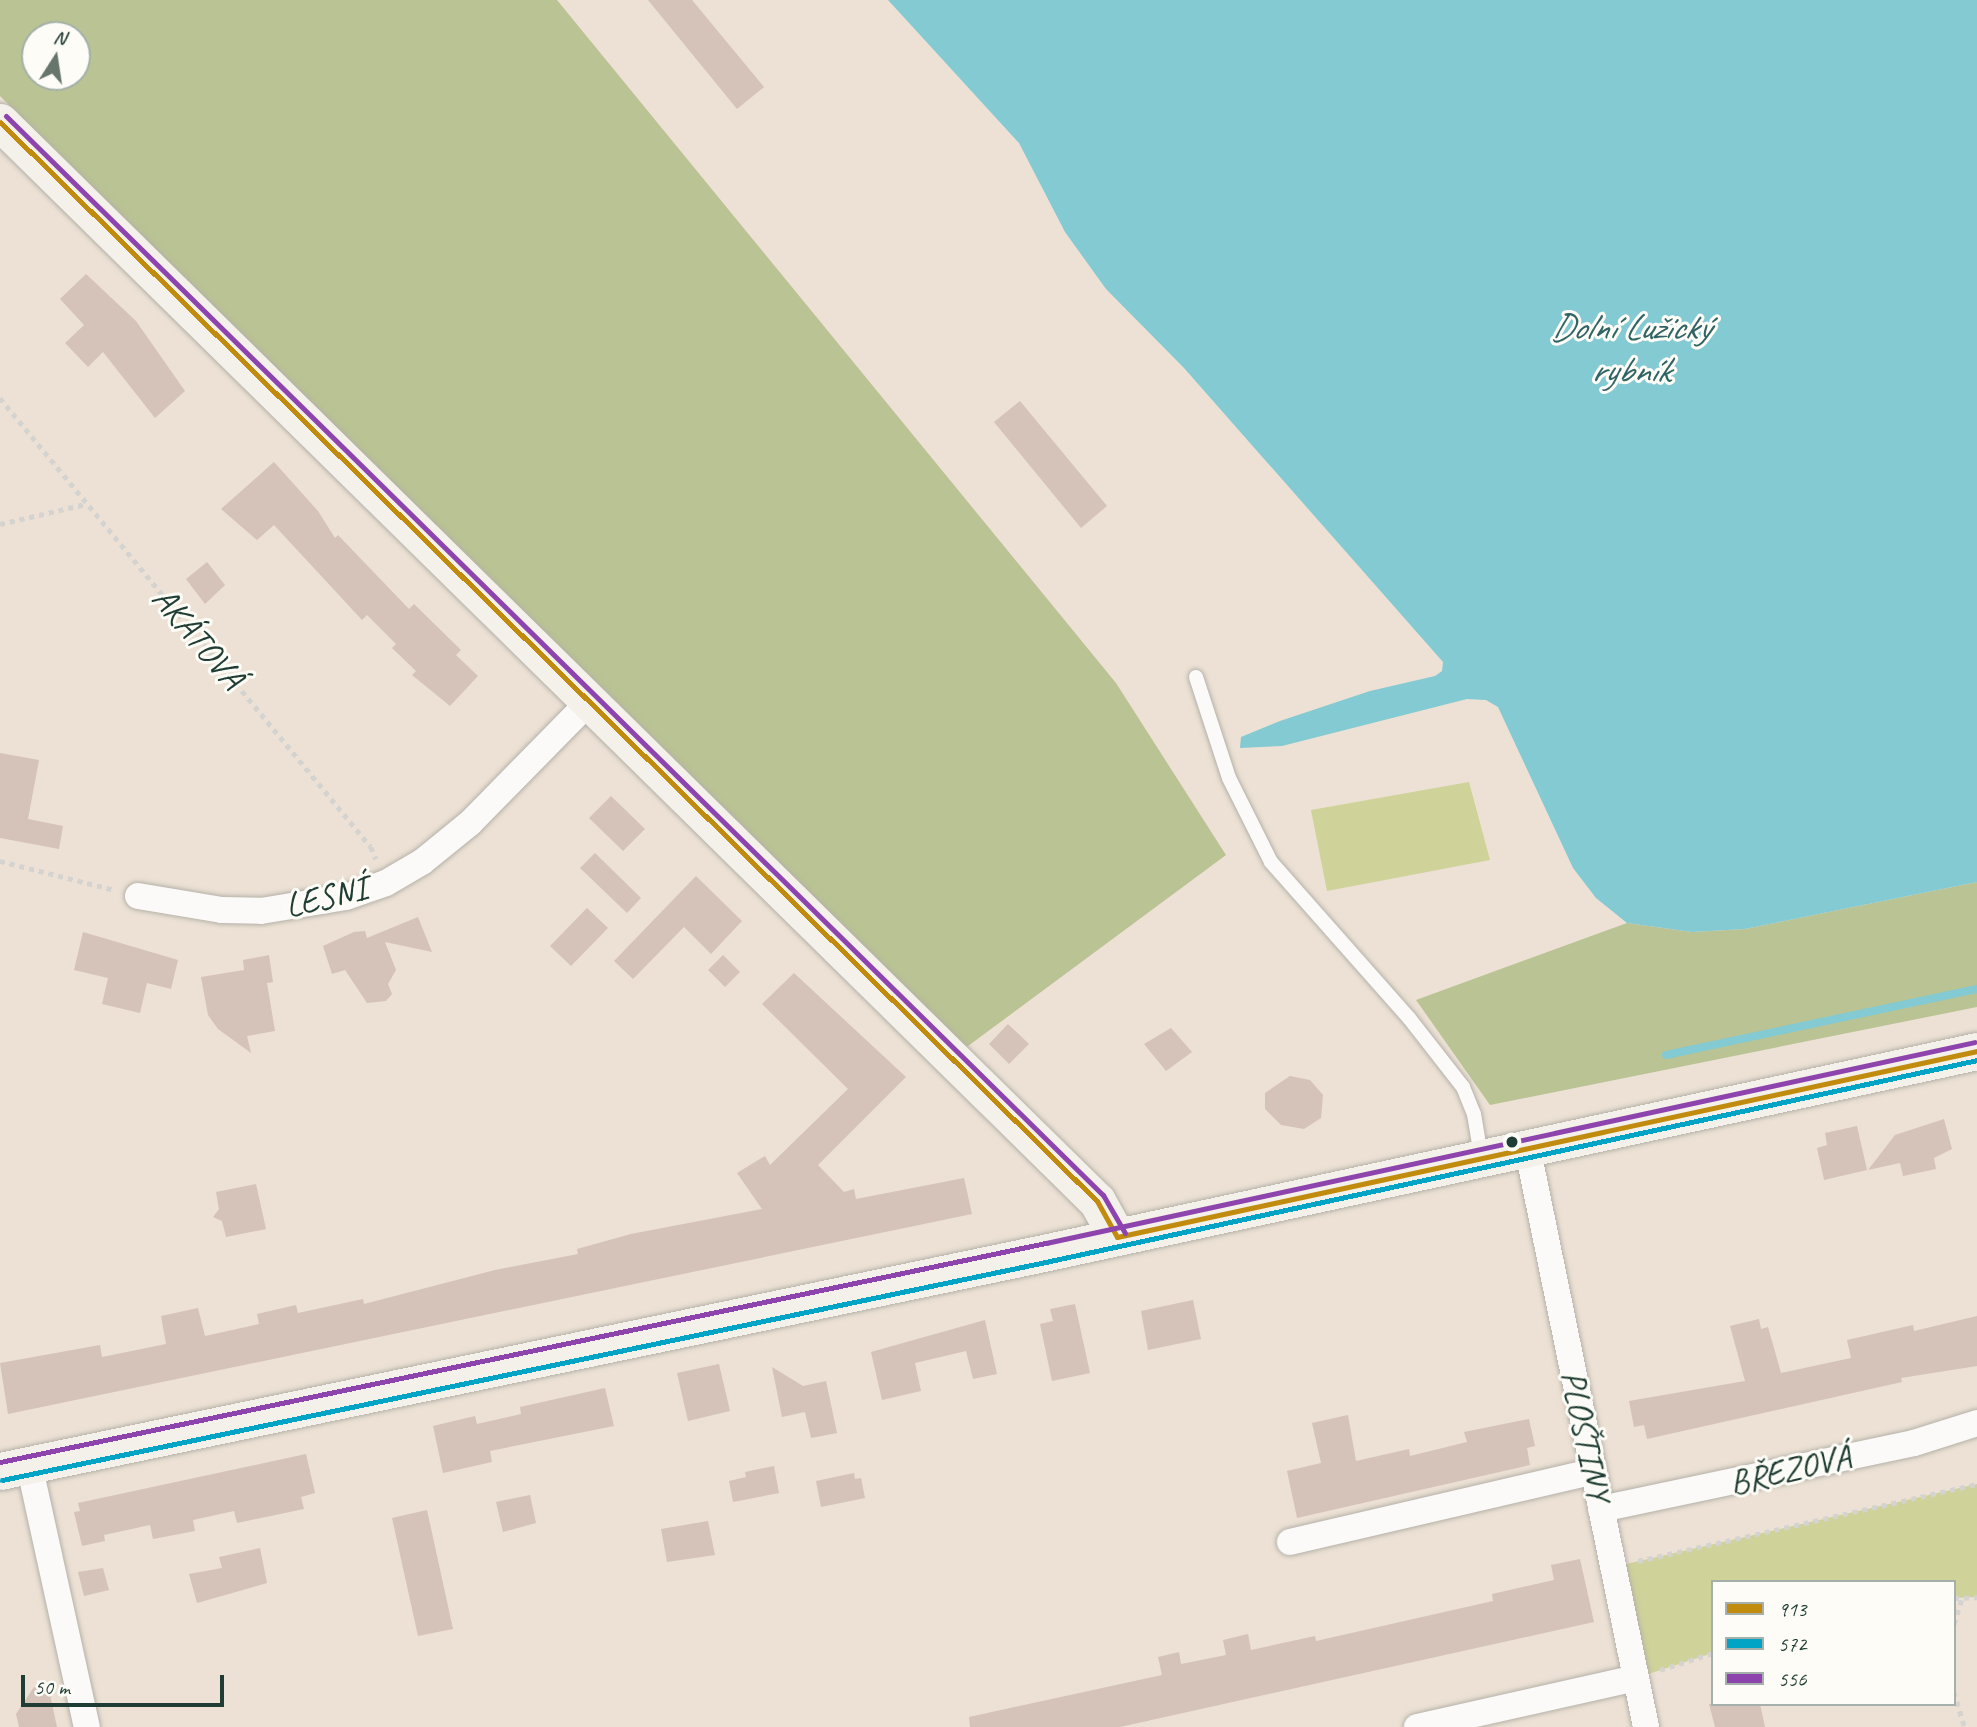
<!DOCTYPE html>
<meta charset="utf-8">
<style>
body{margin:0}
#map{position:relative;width:1977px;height:1727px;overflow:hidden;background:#ece1d4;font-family:Caveat,sans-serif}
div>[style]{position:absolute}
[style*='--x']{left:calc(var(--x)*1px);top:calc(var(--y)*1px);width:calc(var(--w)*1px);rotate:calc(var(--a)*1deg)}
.green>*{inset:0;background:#cfd299}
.forest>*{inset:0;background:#bac393}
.water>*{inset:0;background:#83cad3}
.stream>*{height:8px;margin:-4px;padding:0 4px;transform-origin:4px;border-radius:4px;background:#83cad3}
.building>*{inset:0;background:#d5c2b8}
.path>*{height:4.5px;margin-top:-2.25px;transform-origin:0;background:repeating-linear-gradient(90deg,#d4d3cf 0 5px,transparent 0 10px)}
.roads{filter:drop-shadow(0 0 2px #b5b1a9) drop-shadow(0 0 2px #b5b1a9)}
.lane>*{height:14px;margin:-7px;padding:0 7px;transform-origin:7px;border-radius:7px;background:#fcfaf9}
.street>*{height:26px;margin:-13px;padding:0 13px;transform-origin:13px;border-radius:13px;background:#fcfaf9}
.secondary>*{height:37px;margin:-18.5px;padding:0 18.5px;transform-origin:18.5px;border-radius:18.5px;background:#f4f0ea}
.bus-1>*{height:5px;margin:-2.5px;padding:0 2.5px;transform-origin:2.5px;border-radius:2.5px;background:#c18c0d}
.bus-2>*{height:5px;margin:-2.5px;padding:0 2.5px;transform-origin:2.5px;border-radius:2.5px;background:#02a4c6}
.bus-3>*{height:5px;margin:-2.5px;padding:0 2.5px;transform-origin:2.5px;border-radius:2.5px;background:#8e44ad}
.dots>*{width:19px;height:19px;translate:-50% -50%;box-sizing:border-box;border:4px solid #fdfcf7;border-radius:50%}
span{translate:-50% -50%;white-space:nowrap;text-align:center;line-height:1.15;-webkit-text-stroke:6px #fdfcf7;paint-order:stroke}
.street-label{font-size:35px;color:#1f3d34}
.water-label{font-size:37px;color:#306464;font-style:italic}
.legend{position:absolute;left:1711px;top:1580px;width:245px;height:126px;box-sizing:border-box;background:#fdfcf7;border:2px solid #a4b0a9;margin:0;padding:9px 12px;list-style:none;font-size:21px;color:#1f3d34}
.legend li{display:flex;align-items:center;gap:14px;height:35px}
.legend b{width:35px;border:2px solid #a4b0a9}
.north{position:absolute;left:21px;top:21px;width:70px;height:70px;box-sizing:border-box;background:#fdfcf7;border:2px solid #a4b0a9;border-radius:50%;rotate:12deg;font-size:19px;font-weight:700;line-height:28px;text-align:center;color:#1f3d34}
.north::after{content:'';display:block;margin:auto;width:24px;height:32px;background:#67766c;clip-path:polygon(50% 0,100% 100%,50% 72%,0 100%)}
.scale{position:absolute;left:21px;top:1675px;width:203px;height:32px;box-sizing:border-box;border:4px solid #1f3d34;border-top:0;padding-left:9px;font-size:21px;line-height:24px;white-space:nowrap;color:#1f3d34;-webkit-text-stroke:5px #fdfcf7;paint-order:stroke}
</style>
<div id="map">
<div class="green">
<div style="clip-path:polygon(1469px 782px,1490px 860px,1327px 891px,1311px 810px)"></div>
<div style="clip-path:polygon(1977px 1484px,1977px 1597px,1954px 1598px,1954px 1582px,1713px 1582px,1713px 1653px,1636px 1678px,1613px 1567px)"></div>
</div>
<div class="forest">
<div style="clip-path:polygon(evenodd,0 0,557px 0,1116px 683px,1226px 855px,964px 1049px,0 96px,0 0,35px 35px,77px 35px,77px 77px,35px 77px,35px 35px)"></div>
<div style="clip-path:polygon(1977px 882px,1977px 1007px,1490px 1105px,1416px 1000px,1627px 923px,1692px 932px,1745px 929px)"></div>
</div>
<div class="water">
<div style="clip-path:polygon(888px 0,1977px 0,1977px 882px,1745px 929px,1692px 932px,1627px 923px,1596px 898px,1573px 868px,1498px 707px,1486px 700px,1467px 699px,1282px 746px,1240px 748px,1241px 737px,1280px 721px,1370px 691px,1435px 676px,1442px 671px,1443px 662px,1184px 368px,1106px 289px,1065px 232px,1019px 143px)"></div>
</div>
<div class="stream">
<div style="--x:1666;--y:1055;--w:318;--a:-12"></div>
</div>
<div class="building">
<div style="clip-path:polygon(648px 0,692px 0,764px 87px,737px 109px)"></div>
<div style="clip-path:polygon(86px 274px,136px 321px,185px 391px,155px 418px,103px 352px,88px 367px,65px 343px,84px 325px,60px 299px)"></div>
<div style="clip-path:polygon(1020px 401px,1107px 506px,1081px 528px,994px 422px)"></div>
<div style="clip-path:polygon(274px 462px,318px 511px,335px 538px,338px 535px,409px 609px,414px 604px,461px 650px,456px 655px,478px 676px,450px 706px,412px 675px,416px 671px,392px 648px,396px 644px,367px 615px,362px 620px,274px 525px,257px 540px,221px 509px)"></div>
<div style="clip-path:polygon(207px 562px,225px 585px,205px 604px,186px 579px)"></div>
<div style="clip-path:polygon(0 753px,39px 760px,28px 819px,63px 826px,59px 849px,0 838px)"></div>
<div style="clip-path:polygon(611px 796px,645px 829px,623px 851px,589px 818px)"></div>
<div style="clip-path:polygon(595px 853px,641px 898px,627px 913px,580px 868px)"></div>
<div style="clip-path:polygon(696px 876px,742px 921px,711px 954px,684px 927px,633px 979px,614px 961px)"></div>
<div style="clip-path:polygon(587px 908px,608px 928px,571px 966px,550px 946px)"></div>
<div style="clip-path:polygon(418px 917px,432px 952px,385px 942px,396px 970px,388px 984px,392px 994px,386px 1001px,367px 1003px,345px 970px,332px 974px,323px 946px,354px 932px,365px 931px,367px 938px)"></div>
<div style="clip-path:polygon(83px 932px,178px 960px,171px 989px,147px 983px,140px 1013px,102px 1004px,108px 978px,74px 970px)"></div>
<div style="clip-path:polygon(269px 955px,273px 982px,267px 983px,275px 1031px,247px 1036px,251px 1053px,218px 1029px,208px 1015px,201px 977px,244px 970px,243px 960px)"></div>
<div style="clip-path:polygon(723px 955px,740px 972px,725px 987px,708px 970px)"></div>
<div style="clip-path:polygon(794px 973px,906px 1077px,818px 1165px,844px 1192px,854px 1189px,856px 1199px,964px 1178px,972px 1214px,8px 1414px,0 1363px,100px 1345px,102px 1357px,166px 1344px,161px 1316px,198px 1308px,205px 1336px,259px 1324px,257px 1314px,296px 1305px,298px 1313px,363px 1299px,364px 1304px,495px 1270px,578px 1254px,577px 1249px,631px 1234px,762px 1209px,737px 1173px,765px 1156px,770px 1165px,848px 1089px,762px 1004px)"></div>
<div style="clip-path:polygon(1008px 1024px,1029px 1044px,1009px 1064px,989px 1044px)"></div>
<div style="clip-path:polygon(1171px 1028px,1192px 1052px,1166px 1071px,1144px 1044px)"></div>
<div style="clip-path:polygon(1290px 1076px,1310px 1080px,1323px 1095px,1321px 1118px,1304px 1129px,1281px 1125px,1265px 1109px,1265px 1093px)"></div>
<div style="clip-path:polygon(1944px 1119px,1952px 1149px,1934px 1158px,1936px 1169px,1903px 1176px,1900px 1163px,1868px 1170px,1895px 1135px)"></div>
<div style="clip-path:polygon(1857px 1126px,1867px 1170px,1824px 1180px,1817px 1148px,1827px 1145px,1825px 1133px)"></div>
<div style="clip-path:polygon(256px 1184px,266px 1229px,226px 1237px,222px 1221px,213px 1217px,219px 1209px,216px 1192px)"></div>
<div style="clip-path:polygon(1193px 1300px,1201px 1339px,1148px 1350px,1141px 1311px)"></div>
<div style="clip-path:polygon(1075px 1304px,1090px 1373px,1052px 1381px,1040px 1324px,1053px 1321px,1050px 1309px)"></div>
<div style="clip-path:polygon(1977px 1316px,1977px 1366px,1901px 1378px,1902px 1382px,1647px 1439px,1644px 1425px,1634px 1427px,1629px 1401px,1745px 1381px,1730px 1326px,1759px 1319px,1761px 1329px,1768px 1327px,1781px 1373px,1851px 1358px,1847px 1340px,1913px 1325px,1914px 1331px)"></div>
<div style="clip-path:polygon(985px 1320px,997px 1374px,973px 1379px,966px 1351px,915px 1363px,921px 1391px,882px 1400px,871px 1352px)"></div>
<div style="clip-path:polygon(719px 1364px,730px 1411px,688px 1421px,677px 1373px)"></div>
<div style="clip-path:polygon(772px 1367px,803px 1386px,826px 1381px,837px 1433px,811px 1438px,805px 1412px,782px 1417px)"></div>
<div style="clip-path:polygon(605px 1388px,614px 1426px,490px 1451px,492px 1462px,443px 1473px,433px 1426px,475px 1416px,477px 1424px,521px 1414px,520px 1407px)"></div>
<div style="clip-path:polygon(1348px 1415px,1356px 1461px,1409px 1449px,1410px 1456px,1467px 1442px,1464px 1432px,1529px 1419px,1535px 1446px,1527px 1448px,1530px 1465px,1297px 1518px,1287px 1471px,1321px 1463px,1312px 1423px)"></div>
<div style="clip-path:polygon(306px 1454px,315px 1493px,301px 1497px,304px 1509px,237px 1523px,234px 1511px,193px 1520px,195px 1531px,153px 1539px,150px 1525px,104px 1535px,105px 1541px,82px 1546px,74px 1512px,80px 1511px,78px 1503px)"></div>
<div style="clip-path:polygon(774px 1466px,779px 1493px,733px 1502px,729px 1481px,746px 1477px,745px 1472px)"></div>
<div style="clip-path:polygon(854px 1473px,855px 1479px,861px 1478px,865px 1498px,821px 1507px,816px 1481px)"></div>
<div style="clip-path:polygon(530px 1495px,536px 1523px,503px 1532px,496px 1502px)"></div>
<div style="clip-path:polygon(427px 1510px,453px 1629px,418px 1636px,392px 1518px)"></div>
<div style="clip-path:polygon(708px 1521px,715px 1555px,667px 1562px,661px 1529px)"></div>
<div style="clip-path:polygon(260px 1548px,267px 1583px,197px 1603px,189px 1574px,222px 1568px,219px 1557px)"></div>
<div style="clip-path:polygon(1580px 1559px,1594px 1622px,1120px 1727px,970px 1727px,969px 1717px,1162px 1675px,1158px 1657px,1179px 1652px,1181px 1664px,1226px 1655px,1223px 1640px,1248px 1634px,1251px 1650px,1315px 1636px,1316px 1641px,1493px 1601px,1492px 1594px,1554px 1580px,1551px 1565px)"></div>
<div style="clip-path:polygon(103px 1568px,109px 1590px,84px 1596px,78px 1572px)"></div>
<div style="clip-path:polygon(34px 1687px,49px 1690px,57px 1727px,19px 1727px,16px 1714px)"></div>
<div style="clip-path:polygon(1709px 1704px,1760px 1704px,1765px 1727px,1715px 1727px)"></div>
</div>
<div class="path">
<div style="--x:0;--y:398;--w:582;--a:50.43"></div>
<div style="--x:371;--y:847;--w:13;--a:67"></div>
<div style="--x:0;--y:524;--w:88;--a:-13.1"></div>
<div style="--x:0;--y:861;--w:119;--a:14.2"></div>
<div style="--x:1638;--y:1561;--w:348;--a:-12.8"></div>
<div style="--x:1954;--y:1598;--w:23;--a:-2"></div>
<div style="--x:1954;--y:1624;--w:27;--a:-73"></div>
<div style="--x:1660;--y:1670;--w:56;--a:-17.8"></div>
<div style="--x:1954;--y:1692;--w:37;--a:73"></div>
</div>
<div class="roads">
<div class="lane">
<div style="--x:1196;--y:677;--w:106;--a:71.9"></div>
<div style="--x:1229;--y:778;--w:94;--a:63.4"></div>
<div style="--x:1271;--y:862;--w:208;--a:48.5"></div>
<div style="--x:1409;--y:1018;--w:88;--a:52"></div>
<div style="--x:1463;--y:1087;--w:29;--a:68"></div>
<div style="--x:1474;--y:1114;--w:43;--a:80.5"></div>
</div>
<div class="street">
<div style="--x:138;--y:896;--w:85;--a:9.5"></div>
<div style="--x:222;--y:910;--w:39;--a:1"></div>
<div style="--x:261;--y:911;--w:86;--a:-9.4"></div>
<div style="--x:346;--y:897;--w:42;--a:-19.3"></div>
<div style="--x:386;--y:883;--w:42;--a:-30.3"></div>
<div style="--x:422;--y:862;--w:62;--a:-39.1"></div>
<div style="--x:470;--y:823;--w:167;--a:-45.5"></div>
<div style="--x:1527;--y:1146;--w:593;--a:78.42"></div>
<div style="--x:29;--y:1464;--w:269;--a:77.6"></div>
<div style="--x:1601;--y:1509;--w:320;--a:-11.9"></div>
<div style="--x:1914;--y:1443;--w:66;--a:-17.6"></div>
<div style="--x:1290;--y:1542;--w:312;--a:-13.1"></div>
<div style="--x:1417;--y:1727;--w:224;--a:-12.6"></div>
</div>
<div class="secondary">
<div style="--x:0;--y:122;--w:1539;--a:44.53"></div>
<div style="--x:1097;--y:1201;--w:41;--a:60.9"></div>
<div style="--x:0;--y:1471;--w:1071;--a:-11.8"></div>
<div style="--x:1048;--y:1252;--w:950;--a:-12.21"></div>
</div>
</div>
<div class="bus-1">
<div style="--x:0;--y:122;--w:1539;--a:44.53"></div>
<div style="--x:1097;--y:1201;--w:41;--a:60.9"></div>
<div style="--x:1117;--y:1237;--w:880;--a:-12.2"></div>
</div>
<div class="bus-2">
<div style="--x:2;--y:1480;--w:1071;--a:-11.8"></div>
<div style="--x:1050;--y:1261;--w:949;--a:-12.23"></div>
</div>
<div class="bus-3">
<div style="--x:6;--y:116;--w:1539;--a:44.53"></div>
<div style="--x:1103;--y:1195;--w:44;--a:59.9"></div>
<div style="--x:0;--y:1462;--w:1069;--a:-11.83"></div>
<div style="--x:1046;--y:1243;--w:950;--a:-12.21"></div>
</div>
<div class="dots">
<div style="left:1512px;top:1142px;background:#1f3d34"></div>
</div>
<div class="street-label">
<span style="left:198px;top:638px;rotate:50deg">AKÁTOVÁ</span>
<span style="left:326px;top:897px;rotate:-13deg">LESNÍ</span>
<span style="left:1586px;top:1436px;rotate:78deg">PLOŠTINY</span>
<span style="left:1790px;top:1470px;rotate:-13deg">BŘEZOVÁ</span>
</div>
<div class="water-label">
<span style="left:1630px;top:349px">Dolní Lužický<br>rybník</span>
</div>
<ul class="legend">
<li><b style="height:9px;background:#c18c0d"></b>913</li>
<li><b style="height:9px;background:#02a4c6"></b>572</li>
<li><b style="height:9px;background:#8e44ad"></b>556</li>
</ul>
<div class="north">N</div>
<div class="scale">50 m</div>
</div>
